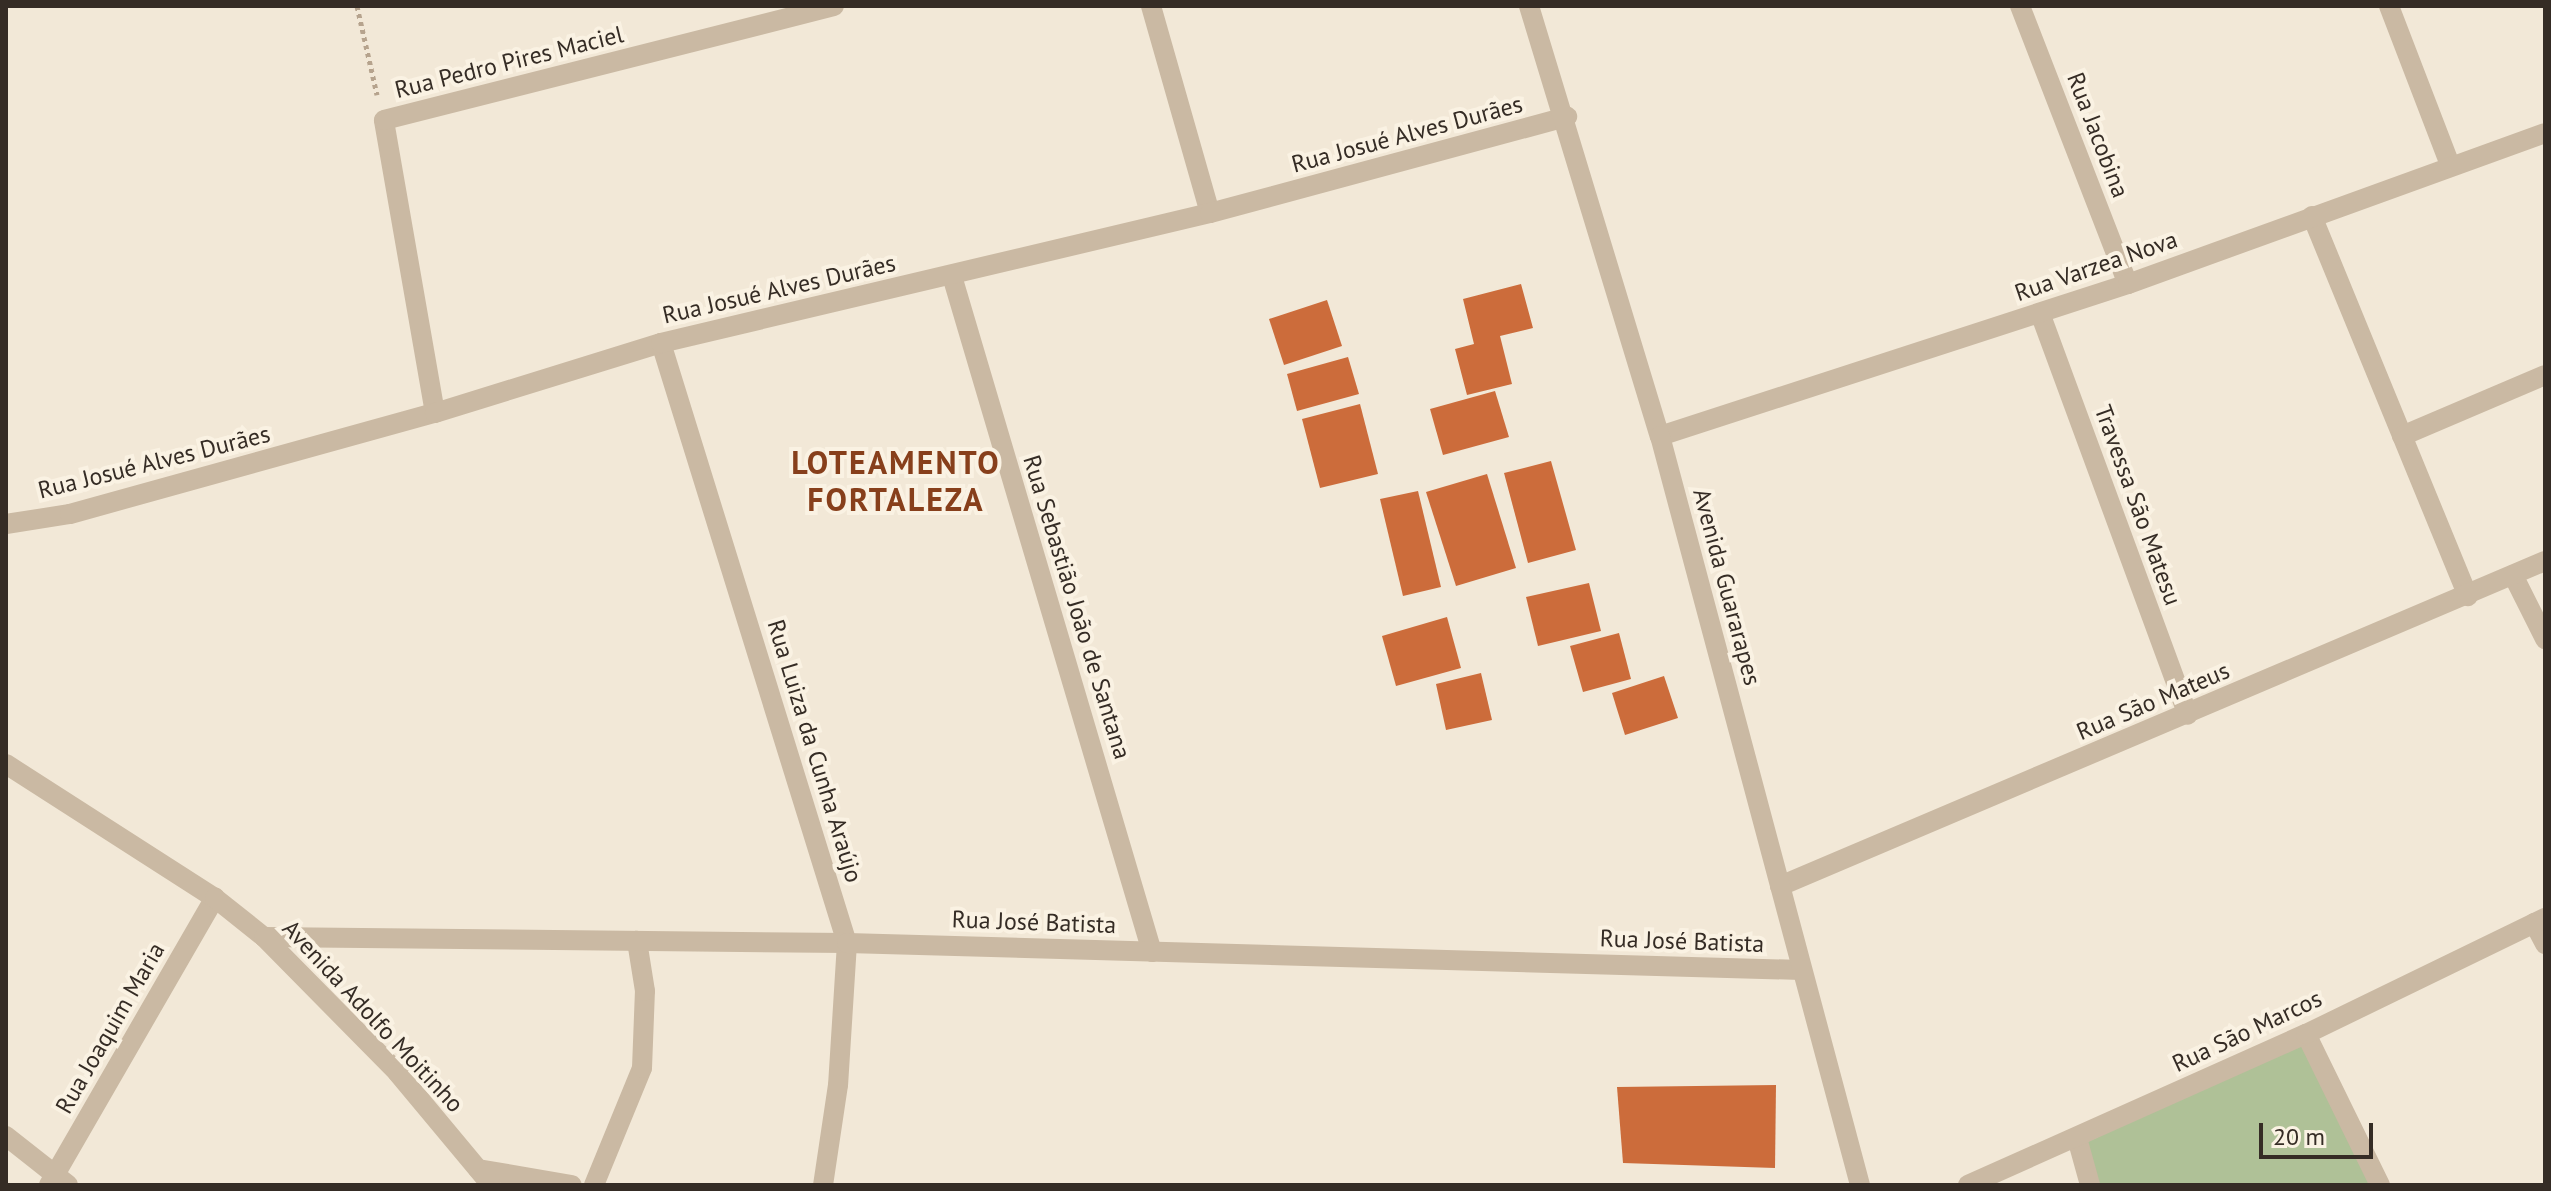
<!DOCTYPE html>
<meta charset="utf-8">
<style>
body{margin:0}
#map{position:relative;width:2551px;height:1191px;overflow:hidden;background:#f2e8d7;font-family:"PT Sans",sans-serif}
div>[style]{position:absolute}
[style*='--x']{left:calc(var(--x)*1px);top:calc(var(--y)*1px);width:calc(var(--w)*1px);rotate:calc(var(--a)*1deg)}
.green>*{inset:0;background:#afc197}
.building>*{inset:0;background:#cc6c3b}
.path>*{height:5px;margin-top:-2.5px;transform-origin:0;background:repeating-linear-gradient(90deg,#b6a38d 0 4px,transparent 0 8px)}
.service>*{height:20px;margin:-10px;padding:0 10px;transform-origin:10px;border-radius:10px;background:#cab9a3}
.minor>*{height:20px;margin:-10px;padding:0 10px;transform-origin:10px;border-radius:10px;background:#cab9a3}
.tertiary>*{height:20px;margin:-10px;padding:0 10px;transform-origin:10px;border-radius:10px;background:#cab9a3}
span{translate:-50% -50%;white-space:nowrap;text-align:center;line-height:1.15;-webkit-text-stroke:8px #faf2e3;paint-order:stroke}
.street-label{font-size:24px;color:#352c25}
.district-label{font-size:32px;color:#873f1b;font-weight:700;letter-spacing:2px}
.frame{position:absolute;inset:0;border:8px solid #352c25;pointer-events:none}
.scale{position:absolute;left:2259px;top:1123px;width:114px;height:36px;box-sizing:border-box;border:4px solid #352c25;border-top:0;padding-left:10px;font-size:24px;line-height:28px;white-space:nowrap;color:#352c25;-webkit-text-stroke:6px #faf2e3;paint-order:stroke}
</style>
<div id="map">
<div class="green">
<div style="clip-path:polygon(2301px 1042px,2371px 1185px,2097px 1185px,2085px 1143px)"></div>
</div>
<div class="building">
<div style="clip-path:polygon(1521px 284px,1533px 328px,1500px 336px,1512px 384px,1467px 395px,1455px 349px,1474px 344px,1463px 299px)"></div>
<div style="clip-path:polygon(1327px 300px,1342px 346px,1284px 365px,1269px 319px)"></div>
<div style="clip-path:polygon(1348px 357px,1359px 394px,1297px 411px,1287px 374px)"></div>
<div style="clip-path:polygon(1495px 391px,1509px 437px,1443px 455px,1430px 409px)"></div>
<div style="clip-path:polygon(1360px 404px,1378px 474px,1320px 488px,1302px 419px)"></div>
<div style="clip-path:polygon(1551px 461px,1576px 550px,1528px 563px,1504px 473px)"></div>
<div style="clip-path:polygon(1487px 474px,1516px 568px,1456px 586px,1426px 492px)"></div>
<div style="clip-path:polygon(1418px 491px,1441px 587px,1403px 596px,1380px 499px)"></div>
<div style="clip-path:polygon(1589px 583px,1601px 631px,1538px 646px,1526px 597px)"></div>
<div style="clip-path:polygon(1447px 617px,1461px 668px,1396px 686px,1382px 636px)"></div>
<div style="clip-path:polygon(1619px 633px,1631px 679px,1583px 692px,1570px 646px)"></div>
<div style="clip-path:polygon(1481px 673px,1492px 720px,1446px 730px,1436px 684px)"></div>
<div style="clip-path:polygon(1664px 676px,1678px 718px,1625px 735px,1612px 693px)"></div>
<div style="clip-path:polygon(1776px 1085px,1775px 1168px,1623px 1163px,1617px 1087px)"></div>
</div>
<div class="path">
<div style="--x:357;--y:6;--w:91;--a:77.3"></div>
</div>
<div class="service">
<div style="--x:594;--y:1185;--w:126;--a:-67.7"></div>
<div style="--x:642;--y:1068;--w:77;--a:-87.8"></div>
<div style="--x:645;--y:991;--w:51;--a:-99.1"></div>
</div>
<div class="minor">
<div style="--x:1151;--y:6;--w:215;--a:74.1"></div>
<div style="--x:2020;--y:6;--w:298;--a:68.8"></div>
<div style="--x:2389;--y:6;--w:170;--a:69"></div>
<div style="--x:2312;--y:216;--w:411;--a:67.7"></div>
<div style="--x:952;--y:276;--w:705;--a:73.52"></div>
<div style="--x:2040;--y:313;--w:428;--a:69.8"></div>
<div style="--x:661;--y:343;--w:628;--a:72.78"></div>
<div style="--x:847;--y:943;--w:142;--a:93.6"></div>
<div style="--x:838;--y:1085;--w:101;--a:98.5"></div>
<div style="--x:435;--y:413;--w:297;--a:-99.9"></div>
<div style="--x:384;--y:120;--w:464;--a:-14.2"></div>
<div style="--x:1660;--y:436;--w:492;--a:-18"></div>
<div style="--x:2128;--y:284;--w:443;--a:-19.9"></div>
<div style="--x:2402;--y:436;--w:155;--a:-23.1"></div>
<div style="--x:6;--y:524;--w:65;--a:-8.9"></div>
<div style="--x:70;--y:514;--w:379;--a:-15.5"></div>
<div style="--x:435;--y:413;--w:237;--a:-17.2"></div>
<div style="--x:661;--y:343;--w:564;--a:-13.32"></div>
<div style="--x:1210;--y:213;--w:370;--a:-15.1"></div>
<div style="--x:2513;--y:575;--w:72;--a:63.4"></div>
<div style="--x:1780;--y:886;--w:831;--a:-23.02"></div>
<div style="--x:2534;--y:923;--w:24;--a:62"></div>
<div style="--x:264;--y:937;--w:583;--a:0.59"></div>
<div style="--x:847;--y:943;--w:955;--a:1.62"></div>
<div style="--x:2306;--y:1034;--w:168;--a:63.9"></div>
<div style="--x:6;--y:1136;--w:79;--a:38.3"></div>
<div style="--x:2077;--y:1138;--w:49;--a:74.5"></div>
<div style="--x:478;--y:1169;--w:95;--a:9.7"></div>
<div style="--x:49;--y:1185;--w:332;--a:-60"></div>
<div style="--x:1968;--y:1185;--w:370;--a:-24.1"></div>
<div style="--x:2306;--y:1034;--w:266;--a:-25.9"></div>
</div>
<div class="tertiary">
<div style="--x:1529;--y:6;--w:450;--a:73.1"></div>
<div style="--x:1660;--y:436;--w:775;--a:75.05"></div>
<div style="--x:6;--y:764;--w:248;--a:32.7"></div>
<div style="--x:215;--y:898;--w:63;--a:38.5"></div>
<div style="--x:264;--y:937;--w:190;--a:45.4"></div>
<div style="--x:397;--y:1072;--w:147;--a:50.2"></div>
</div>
<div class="street-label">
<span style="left:509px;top:62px;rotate:-14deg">Rua Pedro Pires Maciel</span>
<span style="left:1407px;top:134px;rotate:-15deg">Rua Josué Alves Durães</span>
<span style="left:2098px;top:135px;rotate:69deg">Rua Jacobina</span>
<span style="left:2096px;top:266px;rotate:-19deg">Rua Varzea Nova</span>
<span style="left:779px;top:289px;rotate:-13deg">Rua Josué Alves Durães</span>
<span style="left:154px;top:462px;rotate:-14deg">Rua Josué Alves Durães</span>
<span style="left:2138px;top:505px;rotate:70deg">Travessa São Matesu</span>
<span style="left:1727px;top:587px;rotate:75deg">Avenida Guararapes</span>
<span style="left:1077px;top:607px;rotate:73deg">Rua Sebastião João de Santana</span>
<span style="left:2153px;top:701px;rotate:-23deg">Rua São Mateus</span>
<span style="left:815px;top:751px;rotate:73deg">Rua Luiza da Cunha Araújo</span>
<span style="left:1034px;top:922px;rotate:2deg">Rua José Batista</span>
<span style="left:1682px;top:941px;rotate:2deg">Rua José Batista</span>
<span style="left:373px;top:1016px;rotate:47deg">Avenida Adolfo Moitinho</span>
<span style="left:110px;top:1028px;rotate:-60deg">Rua Joaquim Maria</span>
<span style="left:2247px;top:1031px;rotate:-25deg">Rua São Marcos</span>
</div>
<div class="district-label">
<span style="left:896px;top:481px">LOTEAMENTO<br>FORTALEZA</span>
</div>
<div class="frame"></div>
<div class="scale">20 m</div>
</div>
